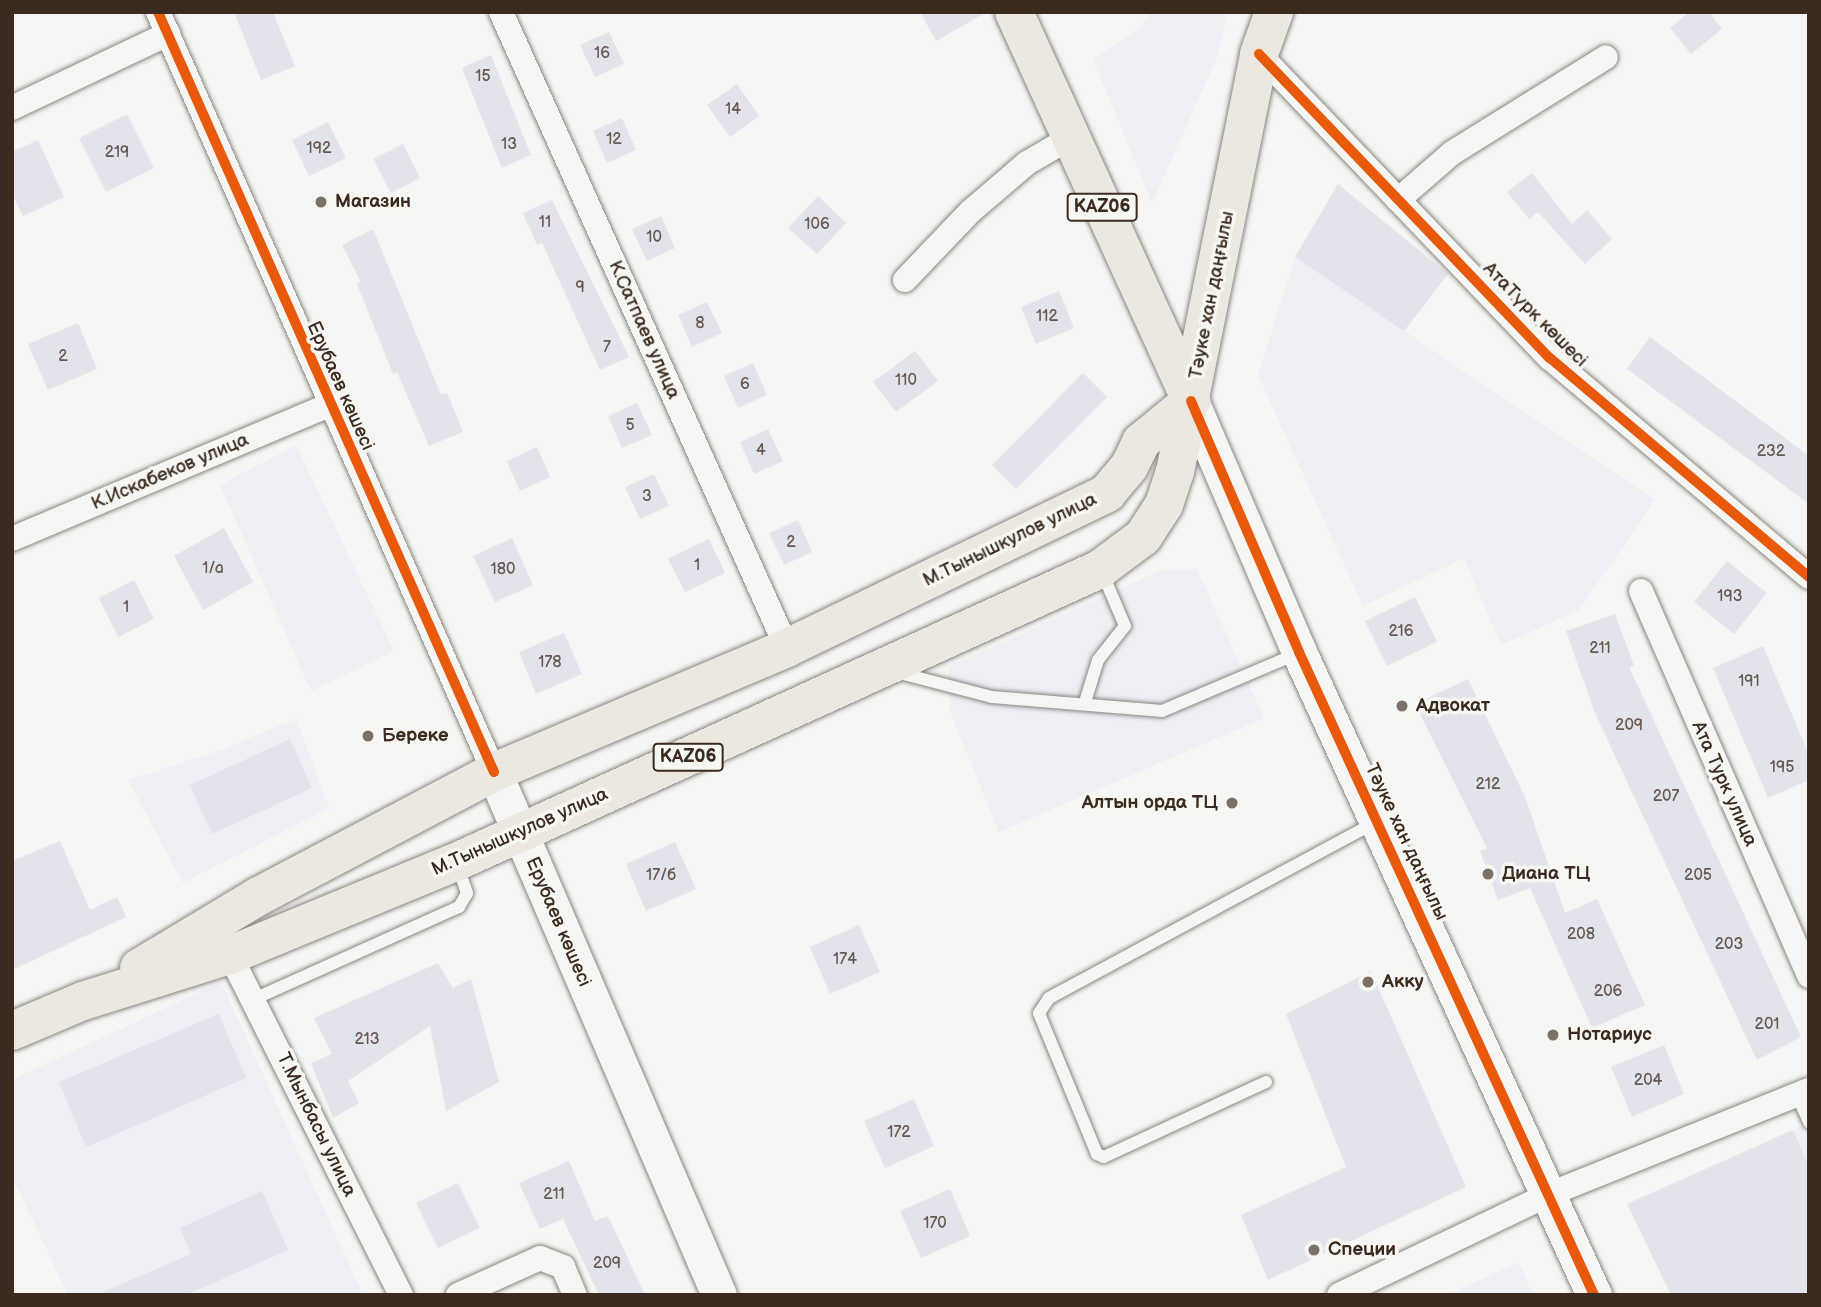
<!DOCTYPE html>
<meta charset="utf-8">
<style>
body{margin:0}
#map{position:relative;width:1821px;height:1307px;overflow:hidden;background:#f5f5f3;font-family:"Balsamiq Sans",sans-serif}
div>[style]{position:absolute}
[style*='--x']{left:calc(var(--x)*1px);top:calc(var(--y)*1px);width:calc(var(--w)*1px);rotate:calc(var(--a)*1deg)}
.built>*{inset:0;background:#eeeef5}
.building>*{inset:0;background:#e3e3ec}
.roads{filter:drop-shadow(0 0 2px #8a8683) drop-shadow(0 0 2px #8a8683)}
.lane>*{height:12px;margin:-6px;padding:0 6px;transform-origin:6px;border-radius:6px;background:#f5f5f3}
.street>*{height:24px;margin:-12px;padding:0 12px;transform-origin:12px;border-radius:12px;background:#f5f5f3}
.secondary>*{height:35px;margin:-17.5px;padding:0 17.5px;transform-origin:17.5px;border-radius:17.5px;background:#f5f5f3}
.primary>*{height:38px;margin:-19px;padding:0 19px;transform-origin:19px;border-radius:19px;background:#ece8df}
.cycleway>*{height:10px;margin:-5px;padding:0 5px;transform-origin:5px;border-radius:5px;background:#e8590c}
.dots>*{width:19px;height:19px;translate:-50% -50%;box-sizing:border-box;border:4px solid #f6f6f2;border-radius:50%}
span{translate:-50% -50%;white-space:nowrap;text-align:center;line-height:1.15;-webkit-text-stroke:7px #f6f6f2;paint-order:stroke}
.number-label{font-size:16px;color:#665952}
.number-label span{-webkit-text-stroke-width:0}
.shield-label span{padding:2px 5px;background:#f6f6f2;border:2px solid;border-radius:5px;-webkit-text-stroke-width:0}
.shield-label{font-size:18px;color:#3b2a1e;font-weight:700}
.poi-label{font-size:19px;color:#3b2a1e;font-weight:700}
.left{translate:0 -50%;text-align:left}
.right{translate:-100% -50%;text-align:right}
.street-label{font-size:19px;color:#3b2a1e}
.frame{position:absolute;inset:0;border:14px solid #3b2a1e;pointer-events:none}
</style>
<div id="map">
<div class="built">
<div style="clip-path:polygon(1150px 12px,1227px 12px,1218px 55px,1152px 203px,1093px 59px,1138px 30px)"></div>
<div style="clip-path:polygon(1295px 257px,1655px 500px,1579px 610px,1501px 645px,1464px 558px,1363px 606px,1258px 375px)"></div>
<div style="clip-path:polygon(296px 445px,394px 651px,311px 691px,220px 485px)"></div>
<div style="clip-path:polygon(1197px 569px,1264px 718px,999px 832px,950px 712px,948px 667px,1162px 570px)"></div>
<div style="clip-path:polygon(296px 719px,329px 808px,183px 883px,128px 780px,221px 750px)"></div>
<div style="clip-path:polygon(221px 982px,363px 1295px,68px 1295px,12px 1176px,12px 1080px)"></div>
<div style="clip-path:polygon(1809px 1123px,1809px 1165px,1793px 1130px)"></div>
<div style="clip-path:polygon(1519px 1262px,1533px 1295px,1448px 1295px)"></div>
</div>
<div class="building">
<div style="clip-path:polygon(234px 12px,273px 12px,295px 66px,261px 80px)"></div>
<div style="clip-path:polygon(920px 12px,987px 12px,936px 41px)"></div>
<div style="clip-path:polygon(1689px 12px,1709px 12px,1722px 29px,1691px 54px,1670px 28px)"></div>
<div style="clip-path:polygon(609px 32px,624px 64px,595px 77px,580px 45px)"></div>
<div style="clip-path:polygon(491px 55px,531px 155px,502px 168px,462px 68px)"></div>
<div style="clip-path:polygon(737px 84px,759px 116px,730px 137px,707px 105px)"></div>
<div style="clip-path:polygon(127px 114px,154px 168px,106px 192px,79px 138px)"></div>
<div style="clip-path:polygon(622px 118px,636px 150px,607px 163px,593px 131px)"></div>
<div style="clip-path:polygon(328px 122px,346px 158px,309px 176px,292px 140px)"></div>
<div style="clip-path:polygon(38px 140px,64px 197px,23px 216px,12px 194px,12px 152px)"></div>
<div style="clip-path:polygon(403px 144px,420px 178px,391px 193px,373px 159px)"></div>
<div style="clip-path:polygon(1532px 173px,1572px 224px,1587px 210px,1612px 239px,1585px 264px,1538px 212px,1529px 219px,1507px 192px)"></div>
<div style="clip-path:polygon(1338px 184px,1448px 274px,1404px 331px,1295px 257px)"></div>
<div style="clip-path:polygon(818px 196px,846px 223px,817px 254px,788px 228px)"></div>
<div style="clip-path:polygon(552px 200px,629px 357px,600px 370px,542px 243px,537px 245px,523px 213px)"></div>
<div style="clip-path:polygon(661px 216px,675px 248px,647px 261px,632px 229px)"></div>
<div style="clip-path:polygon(373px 229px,441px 395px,447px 393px,463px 432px,429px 446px,397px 372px,393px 374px,357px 284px,361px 282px,342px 245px)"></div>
<div style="clip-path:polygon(1059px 291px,1074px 328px,1036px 344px,1021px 307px)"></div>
<div style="clip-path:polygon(707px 302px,722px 333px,692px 347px,678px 315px)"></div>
<div style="clip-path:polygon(78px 323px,97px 369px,48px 390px,28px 344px)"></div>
<div style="clip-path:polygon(1650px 337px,1809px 456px,1809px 504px,1627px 369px)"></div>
<div style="clip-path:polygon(915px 351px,938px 381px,896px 412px,873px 382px)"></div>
<div style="clip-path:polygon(753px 363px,767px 395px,738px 408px,724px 376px)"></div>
<div style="clip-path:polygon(1083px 373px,1107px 397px,1016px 489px,992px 465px)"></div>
<div style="clip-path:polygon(637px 403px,652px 435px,622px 448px,608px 416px)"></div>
<div style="clip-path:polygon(768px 429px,783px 461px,754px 474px,740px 442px)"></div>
<div style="clip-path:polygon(537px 447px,550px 477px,520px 491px,507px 461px)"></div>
<div style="clip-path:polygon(654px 474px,669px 506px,640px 519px,625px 487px)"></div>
<div style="clip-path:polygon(798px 520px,812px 552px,784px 565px,769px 533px)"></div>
<div style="clip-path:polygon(224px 528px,253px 582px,203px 610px,174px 556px)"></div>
<div style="clip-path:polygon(512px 538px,533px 585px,495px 602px,473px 556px)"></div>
<div style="clip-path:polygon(709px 539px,725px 573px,685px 592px,668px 559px)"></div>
<div style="clip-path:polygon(1727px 561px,1767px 593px,1734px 634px,1694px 602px)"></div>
<div style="clip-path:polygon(134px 580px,154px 619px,118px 637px,99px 598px)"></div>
<div style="clip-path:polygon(1415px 597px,1437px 642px,1387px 666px,1365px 621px)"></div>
<div style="clip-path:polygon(1615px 614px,1634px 666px,1629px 667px,1801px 1037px,1757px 1060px,1595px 713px,1566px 631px)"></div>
<div style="clip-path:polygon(564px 633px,582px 674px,536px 694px,519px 652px)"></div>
<div style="clip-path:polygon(1763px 646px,1809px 755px,1809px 780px,1768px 798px,1713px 668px)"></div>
<div style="clip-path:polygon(1468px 679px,1525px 797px,1565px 913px,1597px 899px,1645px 1005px,1592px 1028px,1530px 888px,1498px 900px,1480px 851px,1487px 848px,1415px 704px)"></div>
<div style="clip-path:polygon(290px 739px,312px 788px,212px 834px,190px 785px)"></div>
<div style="clip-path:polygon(60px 841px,90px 910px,117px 897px,126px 917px,12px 970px,12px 861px)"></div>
<div style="clip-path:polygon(675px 842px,696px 889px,646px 911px,626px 864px)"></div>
<div style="clip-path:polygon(859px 925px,880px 972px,830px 994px,810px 947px)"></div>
<div style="clip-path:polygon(438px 963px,453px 988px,471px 979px,499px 1082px,446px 1111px,430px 1026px,348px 1081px,359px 1103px,333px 1118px,311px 1063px,332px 1054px,314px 1018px)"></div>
<div style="clip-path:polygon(1371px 971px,1466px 1187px,1268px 1280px,1241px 1215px,1346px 1167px,1286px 1014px)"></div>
<div style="clip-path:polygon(219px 1014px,246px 1078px,86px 1147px,59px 1082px)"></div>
<div style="clip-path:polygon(1664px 1045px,1684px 1094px,1632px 1117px,1611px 1067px)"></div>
<div style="clip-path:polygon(914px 1099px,934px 1146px,885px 1168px,864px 1121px)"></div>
<div style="clip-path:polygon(1793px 1130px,1809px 1166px,1809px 1291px,1800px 1295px,1671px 1295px,1627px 1204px)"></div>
<div style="clip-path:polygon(569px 1161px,595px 1221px,608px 1216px,645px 1295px,599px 1295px,563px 1219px,540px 1229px,519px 1183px)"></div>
<div style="clip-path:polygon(458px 1183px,480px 1228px,438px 1248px,416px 1203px)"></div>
<div style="clip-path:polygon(950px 1189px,970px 1236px,921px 1258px,900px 1211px)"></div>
<div style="clip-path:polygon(262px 1191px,288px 1250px,186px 1295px,97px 1295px,191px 1254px,180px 1228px)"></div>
</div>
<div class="roads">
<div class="lane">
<div style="--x:896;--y:672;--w:99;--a:14.6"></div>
<div style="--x:992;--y:697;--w:171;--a:4.7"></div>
<div style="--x:1162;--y:711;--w:146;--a:-23"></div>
<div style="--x:1085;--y:702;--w:44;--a:-72.8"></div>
<div style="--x:1098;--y:660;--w:43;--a:-51.5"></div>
<div style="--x:1125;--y:626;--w:59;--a:-113.1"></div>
<div style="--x:254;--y:999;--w:225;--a:-24.2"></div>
<div style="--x:459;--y:907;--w:16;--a:-60"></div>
<div style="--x:467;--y:893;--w:28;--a:-109"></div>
<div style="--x:1266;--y:1082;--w:179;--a:155.2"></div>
<div style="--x:1104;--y:1157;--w:8;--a:-157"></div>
<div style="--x:1097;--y:1154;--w:152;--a:-112.4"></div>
<div style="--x:1039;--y:1013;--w:18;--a:-56"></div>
<div style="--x:1049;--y:998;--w:369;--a:-28.3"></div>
<div style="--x:1797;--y:1095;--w:30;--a:66"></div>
</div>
<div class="street">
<div style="--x:158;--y:12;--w:831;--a:66.15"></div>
<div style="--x:501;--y:12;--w:697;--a:65.79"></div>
<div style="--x:1259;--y:54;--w:421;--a:46.3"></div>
<div style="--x:1550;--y:358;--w:339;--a:40.2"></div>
<div style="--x:12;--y:108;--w:173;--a:-25.4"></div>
<div style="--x:1398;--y:200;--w:72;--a:-41"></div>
<div style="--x:1452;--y:153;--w:181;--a:-31.9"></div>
<div style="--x:905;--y:280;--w:95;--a:-46.3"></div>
<div style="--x:971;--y:211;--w:74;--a:-40.6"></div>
<div style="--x:1027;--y:163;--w:50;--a:-30.2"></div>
<div style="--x:12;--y:539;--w:344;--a:-22.9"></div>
<div style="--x:1641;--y:591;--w:420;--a:66.4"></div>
<div style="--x:230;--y:955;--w:381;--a:63.3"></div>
<div style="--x:458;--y:1295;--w:90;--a:-24.3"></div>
<div style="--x:540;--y:1258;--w:25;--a:21"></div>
<div style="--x:563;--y:1267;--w:30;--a:67"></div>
<div style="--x:1339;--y:1295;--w:234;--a:-25.6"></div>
<div style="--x:1550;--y:1194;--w:279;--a:-21.9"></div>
</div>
<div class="secondary">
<div style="--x:1191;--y:401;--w:273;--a:66.7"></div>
<div style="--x:1299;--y:652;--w:707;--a:65.35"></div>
<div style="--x:494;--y:772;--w:569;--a:66.72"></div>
</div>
<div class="primary">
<div style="--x:1014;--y:12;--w:427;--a:65.5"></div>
<div style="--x:139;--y:968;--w:140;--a:-31"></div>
<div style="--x:259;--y:896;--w:266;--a:-27.8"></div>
<div style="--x:494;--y:772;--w:318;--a:-22.9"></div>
<div style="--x:787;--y:648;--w:356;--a:-25.8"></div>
<div style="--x:1107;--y:493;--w:34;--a:-50"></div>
<div style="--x:1129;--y:467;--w:28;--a:-64"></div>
<div style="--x:1141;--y:442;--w:65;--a:-39.4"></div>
<div style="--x:12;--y:1031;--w:77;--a:-22.9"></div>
<div style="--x:83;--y:1001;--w:154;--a:-17.4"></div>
<div style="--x:230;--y:955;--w:244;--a:-22.4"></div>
<div style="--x:456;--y:862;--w:708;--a:-24.46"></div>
<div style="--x:1100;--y:569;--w:54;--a:-36.7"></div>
<div style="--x:1143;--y:537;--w:38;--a:-57"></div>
<div style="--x:1164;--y:505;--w:35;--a:-72"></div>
<div style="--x:1175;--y:472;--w:426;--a:-78.6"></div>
<div style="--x:1259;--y:54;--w:45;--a:-70.3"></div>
</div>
</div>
<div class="cycleway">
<div style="--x:158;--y:12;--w:831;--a:66.15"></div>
<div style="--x:1259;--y:54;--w:421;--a:46.3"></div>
<div style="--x:1550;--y:358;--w:339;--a:40.2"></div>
<div style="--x:1191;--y:401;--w:273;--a:66.7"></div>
<div style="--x:1299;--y:652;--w:707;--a:65.35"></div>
</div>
<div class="dots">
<div style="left:321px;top:202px;background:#7c7169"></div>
<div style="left:1402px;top:706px;background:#7c7169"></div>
<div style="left:368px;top:736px;background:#7c7169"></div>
<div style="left:1232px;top:803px;background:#7c7169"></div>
<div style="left:1488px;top:874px;background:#7c7169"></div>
<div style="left:1368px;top:982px;background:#7c7169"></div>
<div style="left:1553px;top:1035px;background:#7c7169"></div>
<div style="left:1314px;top:1250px;background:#7c7169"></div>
</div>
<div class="number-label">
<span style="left:602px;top:54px">16</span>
<span style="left:483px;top:77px">15</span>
<span style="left:733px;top:110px">14</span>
<span style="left:614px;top:140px">12</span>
<span style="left:509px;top:145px">13</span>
<span style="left:319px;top:149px">192</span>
<span style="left:117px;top:153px">219</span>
<span style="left:545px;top:223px">11</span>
<span style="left:817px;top:225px">106</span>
<span style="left:654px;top:238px">10</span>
<span style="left:580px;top:288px">9</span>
<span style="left:1047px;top:317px">112</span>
<span style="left:700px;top:324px">8</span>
<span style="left:607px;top:348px">7</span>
<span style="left:63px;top:357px">2</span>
<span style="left:906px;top:381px">110</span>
<span style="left:745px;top:385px">6</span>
<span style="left:630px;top:426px">5</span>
<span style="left:761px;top:451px">4</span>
<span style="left:1771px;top:452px">232</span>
<span style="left:647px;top:497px">3</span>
<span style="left:791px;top:543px">2</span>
<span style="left:697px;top:566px">1</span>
<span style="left:213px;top:569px">1/a</span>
<span style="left:503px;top:570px">180</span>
<span style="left:1730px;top:597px">193</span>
<span style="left:126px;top:608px">1</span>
<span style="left:1401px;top:632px">216</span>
<span style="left:1600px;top:649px">211</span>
<span style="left:550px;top:663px">178</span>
<span style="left:1749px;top:682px">191</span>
<span style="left:1629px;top:726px">209</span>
<span style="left:1782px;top:768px">195</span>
<span style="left:1488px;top:785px">212</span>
<span style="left:1666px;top:797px">207</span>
<span style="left:661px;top:876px">17/б</span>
<span style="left:1698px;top:876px">205</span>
<span style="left:1581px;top:935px">208</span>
<span style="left:1729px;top:945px">203</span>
<span style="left:845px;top:960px">174</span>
<span style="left:1608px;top:992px">206</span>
<span style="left:1767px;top:1025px">201</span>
<span style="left:367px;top:1040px">213</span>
<span style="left:1648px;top:1081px">204</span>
<span style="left:899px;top:1133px">172</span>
<span style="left:554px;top:1195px">211</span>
<span style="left:935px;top:1224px">170</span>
<span style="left:607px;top:1264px">209</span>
</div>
<div class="shield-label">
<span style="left:1102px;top:207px">KАZ06</span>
<span style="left:688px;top:757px">KАZ06</span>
</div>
<div class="poi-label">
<span class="left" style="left:335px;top:202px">Магазин</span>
<span class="left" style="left:1416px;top:706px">Адвокат</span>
<span class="left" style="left:382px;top:736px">Береке</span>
<span class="right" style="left:1218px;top:803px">Алтын орда ТЦ</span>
<span class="left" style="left:1502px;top:874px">Диана ТЦ</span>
<span class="left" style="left:1382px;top:982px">Акку</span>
<span class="left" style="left:1567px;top:1035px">Нотариус</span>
<span class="left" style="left:1328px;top:1250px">Специи</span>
</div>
<div class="street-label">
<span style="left:1212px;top:295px;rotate:-79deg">Тәуке хан даңғылы</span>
<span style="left:1535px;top:315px;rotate:45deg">АтаТүрк көшесі</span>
<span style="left:644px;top:330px;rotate:66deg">К.Сатпаев улица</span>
<span style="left:340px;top:386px;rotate:66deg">Ерубаев көшесі</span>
<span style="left:170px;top:472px;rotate:-23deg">К.Искабеков улица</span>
<span style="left:1010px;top:540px;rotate:-26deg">М.Тынышкулов улица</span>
<span style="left:1724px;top:784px;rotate:66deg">Ата Турк улица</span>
<span style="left:520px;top:832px;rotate:-24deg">М.Тынышкулов улица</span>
<span style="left:1406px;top:842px;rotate:65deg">Тәуке хан даңғылы</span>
<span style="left:558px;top:922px;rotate:67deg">Ерубаев көшесі</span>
<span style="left:316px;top:1125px;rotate:64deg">Т.Мынбасы улица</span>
</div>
<div class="frame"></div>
</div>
